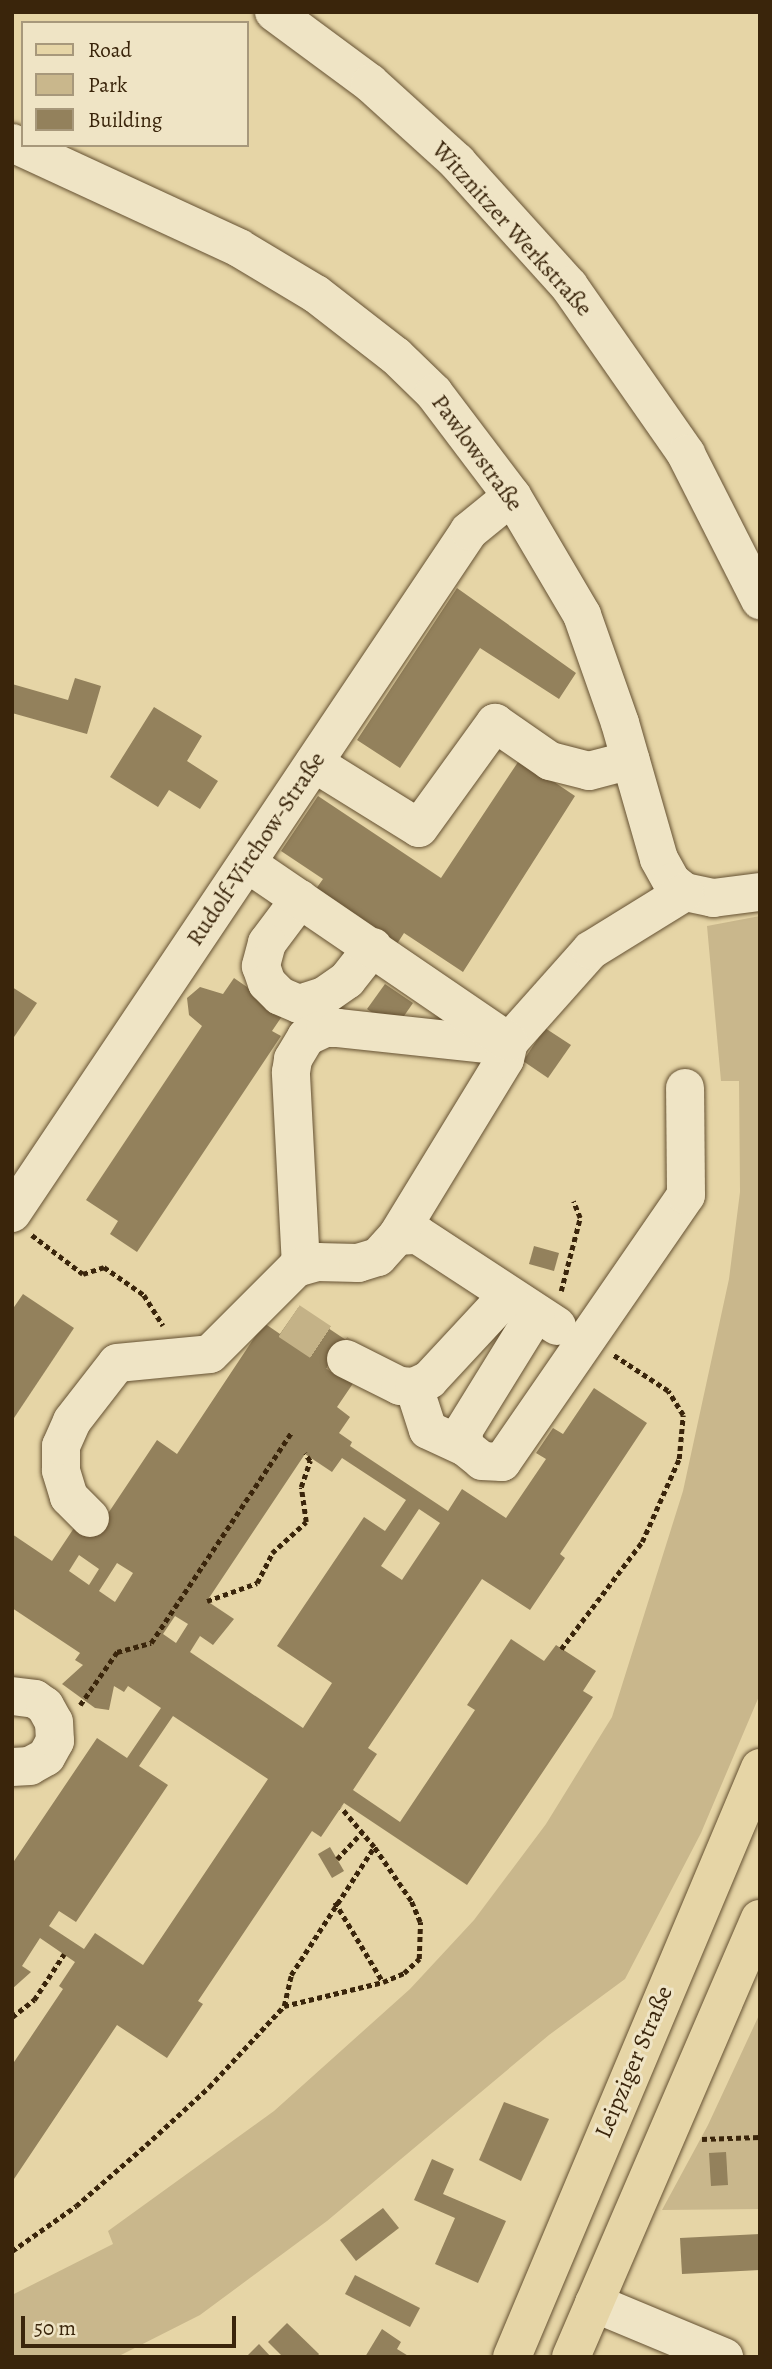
<!DOCTYPE html>
<meta charset="utf-8">
<style>
body{margin:0}
#map{position:relative;width:772px;height:2369px;overflow:hidden;background:#e6d5a6;font-family:Alegreya,serif}
div>[style]{position:absolute}
[style*='--x']{left:calc(var(--x)*1px);top:calc(var(--y)*1px);width:calc(var(--w)*1px);rotate:calc(var(--a)*1deg)}
.green>*{inset:0;background:#c9b78c}
.building>*{inset:0;background:#93815c}
.minor-tunnel>*{height:38px;margin-top:-19px;transform-origin:0;background:repeating-linear-gradient(90deg,#c4b287 0 38px,transparent 0 57px)}
.path>*{height:4.5px;margin-top:-2.25px;transform-origin:0;background:repeating-linear-gradient(90deg,#3a250b 0 5px,transparent 0 8.5px)}
.roads{filter:drop-shadow(0 0 2px #655132) drop-shadow(0 0 2px #655132)}
.minor>*{height:38px;margin:-19px;padding:0 19px;transform-origin:19px;border-radius:19px;background:#efe4c5}
.major>*{height:38px;margin:-19px;padding:0 19px;transform-origin:19px;border-radius:19px;background:#e6d5a6}
span{translate:-50% -50%;white-space:nowrap;text-align:center;line-height:1.15;-webkit-text-stroke:6px #efe4c5;paint-order:stroke}
.street-label{font-size:24px;color:#3a250b}
.frame{position:absolute;inset:0;border:14px solid #3a250b;pointer-events:none}
.legend{position:absolute;left:21px;top:21px;width:228px;height:126px;box-sizing:border-box;background:#efe4c5;border:2px solid #a7987b;margin:0;padding:9px 12px;list-style:none;font-size:21px;color:#3a250b}
.legend li{display:flex;align-items:center;gap:14px;height:35px}
.legend b{width:35px;border:2px solid #a7987b}
.scale{position:absolute;left:21px;top:2316px;width:215px;height:32px;box-sizing:border-box;border:4px solid #3a250b;border-top:0;padding-left:9px;font-size:21px;line-height:24px;white-space:nowrap;color:#3a250b;-webkit-text-stroke:5px #efe4c5;paint-order:stroke}
</style>
<div id="map">
<div class="green">
<div style="clip-path:polygon(760px 916px,760px 1694px,701px 1833px,625px 1979px,549px 2035px,327px 2221px,200px 2315px,117px 2357px,12px 2357px,12px 2295px,113px 2244px,108px 2231px,274px 2111px,410px 1989px,474px 1920px,546px 1824px,612px 1717px,683px 1491px,729px 1279px,740px 1192px,739px 1081px,721px 1081px,707px 926px)"></div>
<div style="clip-path:polygon(760px 2013px,760px 2209px,662px 2210px,708px 2125px)"></div>
</div>
<div class="building">
<div style="clip-path:polygon(457px 588px,576px 673px,559px 699px,480px 648px,400px 768px,357px 740px)"></div>
<div style="clip-path:polygon(75px 678px,101px 686px,87px 734px,12px 713px,12px 684px,68px 700px)"></div>
<div style="clip-path:polygon(154px 707px,202px 736px,187px 761px,218px 781px,200px 809px,169px 790px,158px 807px,110px 777px)"></div>
<div style="clip-path:polygon(520px 759px,575px 796px,463px 972px,404px 933px,395px 947px,313px 893px,323px 879px,281px 851px,318px 796px,441px 878px)"></div>
<div style="clip-path:polygon(234px 978px,257px 994px,293px 1000px,272px 1031px,281px 1036px,137px 1252px,110px 1234px,118px 1221px,86px 1200px,202px 1026px,189px 1015px,187px 998px,200px 987px,223px 994px)"></div>
<div style="clip-path:polygon(385px 984px,413px 1003px,395px 1029px,367px 1009px)"></div>
<div style="clip-path:polygon(12px 987px,37px 1003px,12px 1040px)"></div>
<div style="clip-path:polygon(545px 1028px,571px 1045px,548px 1078px,523px 1061px)"></div>
<div style="clip-path:polygon(534px 1246px,559px 1253px,554px 1271px,529px 1264px)"></div>
<div style="clip-path:polygon(23px 1294px,74px 1328px,12px 1421px,12px 1310px)"></div>
<div style="clip-path:polygon(evenodd,298px 1308px,355px 1346px,354px 1382px,337px 1407px,350px 1417px,339px 1433px,352px 1442px,350px 1446px,448px 1511px,462px 1489px,506px 1518px,546px 1459px,536px 1453px,553px 1428px,563px 1434px,594px 1388px,647px 1423px,560px 1554px,565px 1558px,530px 1610px,482px 1579px,368px 1748px,377px 1754px,353px 1790px,400px 1822px,475px 1710px,467px 1705px,511px 1639px,544px 1661px,556px 1645px,596px 1671px,583px 1691px,593px 1697px,467px 1885px,344px 1803px,321px 1837px,312px 1831px,198px 2001px,203px 2004px,167px 2058px,117px 2025px,12px 2182px,12px 2065px,63px 1989px,59px 1986px,75px 1962px,40px 1938px,22px 1966px,31px 1972px,12px 1989px,12px 1864px,97px 1738px,127px 1758px,161px 1708px,128px 1686px,124px 1692px,114px 1686px,109px 1710px,95px 1708px,62px 1684px,83px 1665px,75px 1660px,80px 1653px,12px 1608px,12px 1534px,52px 1561px,78px 1522px,95px 1533px,157px 1440px,177px 1454px,264px 1323px,280px 1334px,298px 1308px,305px 1454px,332px 1472px,342px 1458px,406px 1500px,385px 1531px,364px 1517px,277px 1646px,332px 1683px,303px 1728px,190px 1652px,200px 1636px,213px 1645px,234px 1619px,207px 1601px,305px 1454px,298px 1308px,419px 1509px,440px 1523px,402px 1580px,381px 1566px,419px 1509px,298px 1308px,79px 1555px,99px 1569px,89px 1585px,69px 1571px,79px 1555px,298px 1308px,117px 1563px,133px 1573px,115px 1602px,99px 1591px,117px 1563px,298px 1308px,175px 1616px,188px 1624px,176px 1643px,163px 1634px,175px 1616px,298px 1308px,173px 1716px,268px 1779px,143px 1965px,95px 1933px,84px 1949px,49px 1926px,59px 1911px,76px 1922px,168px 1785px,139px 1766px,173px 1716px)"></div>
<div style="clip-path:polygon(330px 1847px,344px 1871px,332px 1878px,318px 1854px)"></div>
<div style="clip-path:polygon(504px 2102px,549px 2119px,521px 2181px,479px 2160px)"></div>
<div style="clip-path:polygon(726px 2152px,728px 2185px,711px 2186px,709px 2153px)"></div>
<div style="clip-path:polygon(432px 2159px,454px 2169px,443px 2194px,506px 2221px,478px 2283px,435px 2264px,455px 2218px,414px 2200px)"></div>
<div style="clip-path:polygon(383px 2208px,399px 2228px,356px 2261px,340px 2240px)"></div>
<div style="clip-path:polygon(760px 2234px,760px 2270px,682px 2274px,680px 2238px)"></div>
<div style="clip-path:polygon(355px 2275px,420px 2308px,410px 2327px,345px 2294px)"></div>
<div style="clip-path:polygon(287px 2323px,319px 2354px,317px 2357px,283px 2357px,268px 2342px)"></div>
<div style="clip-path:polygon(382px 2329px,401px 2342px,397px 2349px,410px 2357px,365px 2357px)"></div>
<div style="clip-path:polygon(259px 2344px,271px 2357px,246px 2357px)"></div>
</div>
<div class="minor-tunnel">
<div style="--x:289;--y:1321;--w:69;--a:33.7"></div>
</div>
<div class="path">
<div style="--x:32;--y:1235;--w:64;--a:37.4"></div>
<div style="--x:83;--y:1274;--w:22;--a:-18"></div>
<div style="--x:104;--y:1267;--w:49;--a:35"></div>
<div style="--x:144;--y:1295;--w:36;--a:58"></div>
<div style="--x:561;--y:1291;--w:75;--a:-75.4"></div>
<div style="--x:580;--y:1218;--w:18;--a:-112"></div>
<div style="--x:207;--y:1601;--w:53;--a:-19.8"></div>
<div style="--x:257;--y:1583;--w:34;--a:-63"></div>
<div style="--x:272;--y:1553;--w:46;--a:-42.4"></div>
<div style="--x:306;--y:1522;--w:35;--a:-98"></div>
<div style="--x:301;--y:1487;--w:28;--a:-71"></div>
<div style="--x:310;--y:1461;--w:9;--a:-126"></div>
<div style="--x:561;--y:1649;--w:134;--a:-52.9"></div>
<div style="--x:642;--y:1542;--w:91;--a:-66"></div>
<div style="--x:679;--y:1459;--w:44;--a:-84.8"></div>
<div style="--x:683;--y:1415;--w:28;--a:-122"></div>
<div style="--x:668;--y:1391;--w:66;--a:-146.8"></div>
<div style="--x:80;--y:1705;--w:65;--a:-55.1"></div>
<div style="--x:117;--y:1652;--w:35;--a:-15"></div>
<div style="--x:151;--y:1643;--w:252;--a:-56.3"></div>
<div style="--x:337;--y:1859;--w:37;--a:-47"></div>
<div style="--x:335;--y:1902;--w:93;--a:59"></div>
<div style="--x:284;--y:2006;--w:32;--a:-77"></div>
<div style="--x:291;--y:1975;--w:153;--a:-57"></div>
<div style="--x:374;--y:1847;--w:51;--a:-130.2"></div>
<div style="--x:12;--y:2017;--w:28;--a:-38"></div>
<div style="--x:34;--y:2000;--w:55;--a:-56.9"></div>
<div style="--x:702;--y:2139;--w:58;--a:-2"></div>
<div style="--x:12;--y:2251;--w:78;--a:-35.1"></div>
<div style="--x:76;--y:2206;--w:93;--a:-41.1"></div>
<div style="--x:146;--y:2145;--w:86;--a:-42.6"></div>
<div style="--x:209;--y:2087;--w:110;--a:-47.2"></div>
<div style="--x:284;--y:2006;--w:102;--a:-13.6"></div>
<div style="--x:383;--y:1982;--w:23;--a:-23"></div>
<div style="--x:404;--y:1973;--w:21;--a:-43"></div>
<div style="--x:419;--y:1959;--w:37;--a:-88"></div>
<div style="--x:420;--y:1922;--w:23;--a:-113"></div>
<div style="--x:411;--y:1901;--w:65;--a:-124.4"></div>
</div>
<div class="roads">
<div class="minor">
<div style="--x:274;--y:12;--w:119;--a:36.5"></div>
<div style="--x:370;--y:83;--w:118;--a:42.2"></div>
<div style="--x:457;--y:162;--w:167;--a:47.9"></div>
<div style="--x:569;--y:286;--w:205;--a:55.1"></div>
<div style="--x:686;--y:454;--w:164;--a:63.1"></div>
<div style="--x:12;--y:143;--w:250;--a:24.8"></div>
<div style="--x:239;--y:248;--w:90;--a:30.9"></div>
<div style="--x:316;--y:294;--w:101;--a:37.8"></div>
<div style="--x:396;--y:356;--w:53;--a:44.2"></div>
<div style="--x:434;--y:393;--w:129;--a:52.9"></div>
<div style="--x:512;--y:496;--w:138;--a:59.5"></div>
<div style="--x:582;--y:615;--w:114;--a:70.6"></div>
<div style="--x:620;--y:723;--w:141;--a:74"></div>
<div style="--x:659;--y:859;--w:26;--a:61"></div>
<div style="--x:672;--y:882;--w:16;--a:38"></div>
<div style="--x:685;--y:892;--w:29;--a:12"></div>
<div style="--x:713;--y:898;--w:47;--a:-7.3"></div>
<div style="--x:314;--y:763;--w:123;--a:31.8"></div>
<div style="--x:419;--y:828;--w:130;--a:-54.1"></div>
<div style="--x:495;--y:723;--w:67;--a:34.6"></div>
<div style="--x:550;--y:761;--w:40;--a:14.4"></div>
<div style="--x:589;--y:771;--w:43;--a:-14.7"></div>
<div style="--x:300;--y:899;--w:55;--a:126.9"></div>
<div style="--x:267;--y:943;--w:24;--a:105"></div>
<div style="--x:261;--y:966;--w:18;--a:71"></div>
<div style="--x:267;--y:983;--w:18;--a:45"></div>
<div style="--x:280;--y:996;--w:21;--a:23"></div>
<div style="--x:299;--y:1004;--w:26;--a:-18"></div>
<div style="--x:324;--y:996;--w:28;--a:-35"></div>
<div style="--x:347;--y:980;--w:42;--a:-51.8"></div>
<div style="--x:12;--y:1213;--w:821;--a:-56.17"></div>
<div style="--x:469;--y:531;--w:55;--a:-39.1"></div>
<div style="--x:397;--y:1236;--w:21;--a:-3"></div>
<div style="--x:418;--y:1235;--w:166;--a:33.2"></div>
<div style="--x:301;--y:1266;--w:194;--a:-93"></div>
<div style="--x:291;--y:1072;--w:13;--a:-81"></div>
<div style="--x:293;--y:1059;--w:26;--a:-59"></div>
<div style="--x:306;--y:1037;--w:21;--a:-25"></div>
<div style="--x:325;--y:1028;--w:13;--a:0"></div>
<div style="--x:338;--y:1028;--w:157;--a:6.2"></div>
<div style="--x:494;--y:1045;--w:15;--a:-11"></div>
<div style="--x:509;--y:1042;--w:123;--a:-48.3"></div>
<div style="--x:591;--y:950;--w:110;--a:-31.7"></div>
<div style="--x:536;--y:1313;--w:139;--a:121.7"></div>
<div style="--x:463;--y:1431;--w:16;--a:83"></div>
<div style="--x:465;--y:1447;--w:22;--a:39"></div>
<div style="--x:482;--y:1461;--w:20;--a:3"></div>
<div style="--x:502;--y:1462;--w:324;--a:-55.4"></div>
<div style="--x:686;--y:1195;--w:107;--a:-90.5"></div>
<div style="--x:346;--y:1359;--w:60;--a:26.6"></div>
<div style="--x:400;--y:1386;--w:14;--a:4"></div>
<div style="--x:414;--y:1387;--w:17;--a:-25"></div>
<div style="--x:429;--y:1380;--w:116;--a:-47.1"></div>
<div style="--x:414;--y:1387;--w:45;--a:72"></div>
<div style="--x:428;--y:1430;--w:41;--a:24.7"></div>
<div style="--x:90;--y:1518;--w:30;--a:-135"></div>
<div style="--x:69;--y:1497;--w:28;--a:-107"></div>
<div style="--x:61;--y:1470;--w:24;--a:-90"></div>
<div style="--x:61;--y:1446;--w:27;--a:-66"></div>
<div style="--x:72;--y:1421;--w:73;--a:-52.2"></div>
<div style="--x:117;--y:1363;--w:93;--a:-5.5"></div>
<div style="--x:210;--y:1354;--w:122;--a:-45"></div>
<div style="--x:296;--y:1268;--w:22;--a:-16"></div>
<div style="--x:317;--y:1262;--w:41;--a:1.4"></div>
<div style="--x:358;--y:1263;--w:21;--a:-17"></div>
<div style="--x:378;--y:1257;--w:28;--a:-48"></div>
<div style="--x:397;--y:1236;--w:207;--a:-58.6"></div>
<div style="--x:505;--y:1059;--w:17;--a:-77"></div>
<div style="--x:509;--y:1042;--w:317;--a:-145.7"></div>
<div style="--x:12;--y:1696;--w:23;--a:7"></div>
<div style="--x:35;--y:1699;--w:12;--a:35"></div>
<div style="--x:45;--y:1706;--w:18;--a:61"></div>
<div style="--x:54;--y:1722;--w:19;--a:87"></div>
<div style="--x:55;--y:1741;--w:18;--a:119"></div>
<div style="--x:46;--y:1757;--w:18;--a:151"></div>
<div style="--x:30;--y:1766;--w:18;--a:177"></div>
<div style="--x:594;--y:2303;--w:141;--a:22.6"></div>
</div>
<div class="major">
<div style="--x:512;--y:2357;--w:639;--a:-67.17"></div>
<div style="--x:571;--y:2357;--w:477;--a:-66.7"></div>
</div>
</div>
<div class="street-label">
<span style="left:512px;top:229px;rotate:48deg">Witznitzer Werkstraße</span>
<span style="left:477px;top:453px;rotate:54deg">Pawlowstraße</span>
<span style="left:256px;top:849px;rotate:-56deg">Rudolf-Virchow-Straße</span>
<span style="left:634px;top:2062px;rotate:-67deg">Leipziger Straße</span>
</div>
<div class="frame"></div>
<ul class="legend">
<li><b style="height:9px;background:#e6d5a6"></b>Road</li>
<li><b style="height:19px;background:#c9b78c"></b>Park</li>
<li><b style="height:19px;background:#93815c"></b>Building</li>
</ul>
<div class="scale">50 m</div>
</div>
